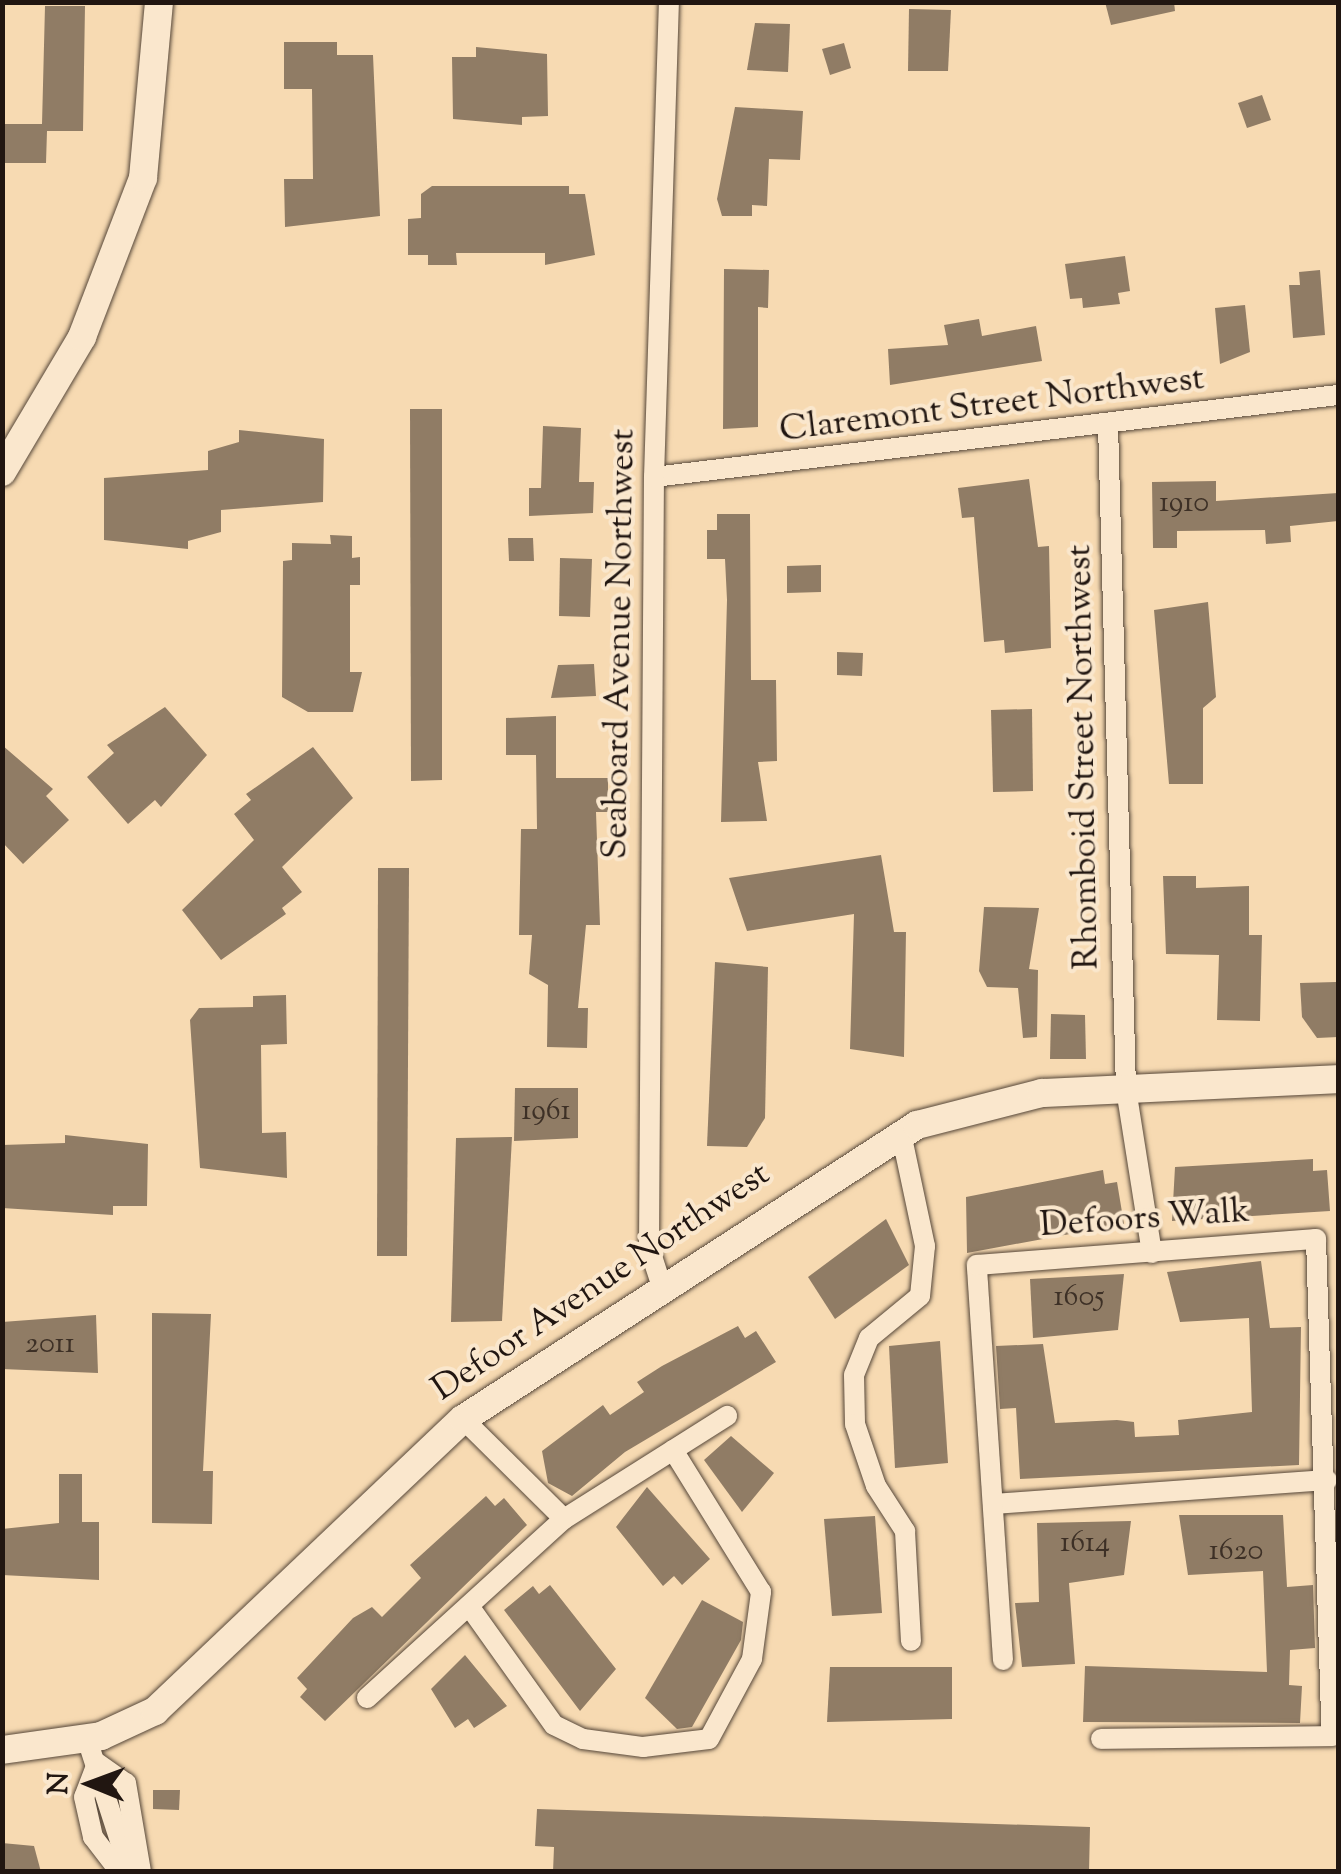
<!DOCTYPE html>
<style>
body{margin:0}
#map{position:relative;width:1341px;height:1874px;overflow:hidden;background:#f7dab2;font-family:"Sorts Mill Goudy",serif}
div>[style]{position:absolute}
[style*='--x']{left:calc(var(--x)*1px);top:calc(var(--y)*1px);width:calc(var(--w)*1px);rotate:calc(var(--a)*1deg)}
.building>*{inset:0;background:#907c65}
.roads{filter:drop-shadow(0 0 2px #564739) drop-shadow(0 0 2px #564739)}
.minor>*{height:20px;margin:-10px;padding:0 10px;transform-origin:10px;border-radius:10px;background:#fae7cd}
.tertiary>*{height:28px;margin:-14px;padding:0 14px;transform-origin:14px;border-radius:14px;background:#fae7cd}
span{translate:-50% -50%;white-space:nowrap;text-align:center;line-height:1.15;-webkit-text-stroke:8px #fae7cd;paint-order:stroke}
.number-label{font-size:30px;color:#3d3026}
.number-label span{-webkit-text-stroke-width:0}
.street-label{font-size:35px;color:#211611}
.frame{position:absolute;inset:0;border:5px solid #211611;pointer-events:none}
.north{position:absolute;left:40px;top:1734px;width:100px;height:100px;-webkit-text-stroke:8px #fae7cd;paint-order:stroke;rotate:271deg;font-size:28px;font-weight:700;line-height:40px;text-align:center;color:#211611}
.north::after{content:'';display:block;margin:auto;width:35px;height:45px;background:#211611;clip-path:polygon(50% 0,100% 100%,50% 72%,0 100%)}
</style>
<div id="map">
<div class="building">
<div style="clip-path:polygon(1105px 2px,1174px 2px,1175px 11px,1111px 25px)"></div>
<div style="clip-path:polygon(45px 6px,85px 6px,83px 131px,47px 131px,46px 163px,2px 163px,2px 124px,42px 124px)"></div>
<div style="clip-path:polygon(909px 9px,951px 10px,948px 71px,908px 71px)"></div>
<div style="clip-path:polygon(755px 23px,790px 24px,788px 72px,747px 70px)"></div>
<div style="clip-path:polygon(284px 42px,337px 42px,337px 55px,373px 55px,380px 216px,285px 227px,284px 179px,313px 179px,312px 89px,284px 89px)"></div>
<div style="clip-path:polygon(844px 43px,851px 68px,830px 75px,822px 49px)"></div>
<div style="clip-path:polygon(476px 47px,547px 54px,548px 116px,522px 117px,522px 125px,453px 119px,452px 57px,476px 57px)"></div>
<div style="clip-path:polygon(1262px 95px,1271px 120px,1247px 128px,1238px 103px)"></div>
<div style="clip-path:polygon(735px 107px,803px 111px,800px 160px,769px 159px,767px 206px,752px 205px,752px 216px,722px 216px,717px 199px)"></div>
<div style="clip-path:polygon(432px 186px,569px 186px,569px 194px,585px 194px,595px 255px,545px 265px,545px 253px,456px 253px,457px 265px,428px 265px,428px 255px,408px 255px,408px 219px,421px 218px,421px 194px)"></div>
<div style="clip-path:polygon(1125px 256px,1130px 291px,1118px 293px,1120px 304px,1083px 308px,1082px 298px,1070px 299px,1065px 264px)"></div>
<div style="clip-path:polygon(724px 269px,769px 270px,768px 308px,758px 307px,758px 427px,723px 429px)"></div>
<div style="clip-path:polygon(1320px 270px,1325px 335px,1293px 338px,1289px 285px,1300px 285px,1299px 272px)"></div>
<div style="clip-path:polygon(1245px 305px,1250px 352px,1220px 364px,1215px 308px)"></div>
<div style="clip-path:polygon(979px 319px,982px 336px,1036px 326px,1042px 361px,890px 385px,888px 349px,948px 345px,944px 325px)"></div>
<div style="clip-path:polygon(410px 409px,442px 409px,442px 780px,411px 781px)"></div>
<div style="clip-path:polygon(543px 426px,581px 428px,579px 482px,594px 482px,593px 513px,529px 516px,529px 488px,541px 488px)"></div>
<div style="clip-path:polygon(239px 430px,324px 439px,323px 502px,221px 510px,221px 532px,188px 541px,188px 549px,104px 540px,104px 478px,208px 470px,208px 451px,239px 442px)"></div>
<div style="clip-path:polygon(1029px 479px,1038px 547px,1049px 546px,1051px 648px,1005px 653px,1004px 640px,984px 642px,974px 517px,962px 518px,958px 488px)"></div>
<div style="clip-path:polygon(1216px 481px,1216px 501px,1338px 493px,1338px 521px,1290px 526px,1291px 542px,1266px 544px,1265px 530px,1177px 531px,1177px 548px,1153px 548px,1152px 482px)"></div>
<div style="clip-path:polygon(717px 514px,750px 514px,751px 680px,776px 680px,777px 761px,758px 762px,767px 821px,721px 822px,727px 600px,725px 559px,707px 559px,707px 530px,717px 530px)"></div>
<div style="clip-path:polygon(330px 535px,352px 536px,352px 558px,360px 557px,360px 585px,350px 585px,350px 672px,362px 672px,353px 712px,308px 712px,282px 697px,283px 561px,292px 560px,292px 543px,331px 544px)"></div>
<div style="clip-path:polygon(508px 538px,533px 538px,534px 561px,509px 561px)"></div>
<div style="clip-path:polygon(560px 558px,592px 559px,590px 617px,559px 616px)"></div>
<div style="clip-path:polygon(821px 565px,821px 592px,787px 593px,787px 566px)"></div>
<div style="clip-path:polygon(1208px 602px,1216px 697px,1203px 708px,1203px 784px,1169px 784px,1154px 610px)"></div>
<div style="clip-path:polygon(837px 652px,863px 653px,862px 676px,837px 675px)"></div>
<div style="clip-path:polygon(594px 664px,596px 696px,551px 698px,558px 665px)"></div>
<div style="clip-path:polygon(165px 707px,207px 755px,161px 807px,155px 800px,128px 824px,87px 777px,114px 753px,107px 745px)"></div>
<div style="clip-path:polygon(1032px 709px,1033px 791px,993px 792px,991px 710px)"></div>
<div style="clip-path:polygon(556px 716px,556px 778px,608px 778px,608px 812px,596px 812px,600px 925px,586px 925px,578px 1008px,588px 1008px,587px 1048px,547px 1047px,548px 985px,529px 974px,532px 935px,519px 935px,521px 829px,537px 829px,536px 755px,506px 755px,506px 718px)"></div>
<div style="clip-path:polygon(2px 745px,53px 789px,46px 796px,69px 820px,23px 864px,2px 842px)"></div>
<div style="clip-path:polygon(313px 747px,353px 798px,282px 867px,302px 892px,282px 908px,286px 914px,221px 960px,182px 910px,254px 840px,234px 814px,251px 800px,246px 794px)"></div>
<div style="clip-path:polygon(881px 855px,894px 932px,906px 932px,904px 1057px,850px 1049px,854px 914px,747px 931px,729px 878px)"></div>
<div style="clip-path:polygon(378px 868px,409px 868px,407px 1256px,377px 1256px)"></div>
<div style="clip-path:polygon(1163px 876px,1196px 876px,1196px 888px,1249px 886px,1249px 935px,1262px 935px,1260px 1021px,1217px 1020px,1219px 955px,1166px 954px)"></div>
<div style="clip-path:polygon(984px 907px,1039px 908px,1029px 969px,1038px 970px,1037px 1037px,1023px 1038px,1018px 988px,987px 987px,979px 971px)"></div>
<div style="clip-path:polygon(715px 962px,768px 967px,765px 1118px,747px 1147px,707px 1146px)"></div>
<div style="clip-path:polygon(1336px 982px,1338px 1037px,1317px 1038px,1302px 1017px,1300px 983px)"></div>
<div style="clip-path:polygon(286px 995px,287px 1044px,261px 1045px,262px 1133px,286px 1132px,287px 1178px,200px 1168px,190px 1020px,199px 1008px,253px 1007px,253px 996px)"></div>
<div style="clip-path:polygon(1051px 1014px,1085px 1015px,1086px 1059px,1050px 1059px)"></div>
<div style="clip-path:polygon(515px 1088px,578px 1088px,578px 1138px,514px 1141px)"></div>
<div style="clip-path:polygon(65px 1135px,148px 1144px,147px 1206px,113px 1206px,113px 1215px,2px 1208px,2px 1145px,65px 1143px)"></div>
<div style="clip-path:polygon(512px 1137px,502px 1321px,451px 1322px,456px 1138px)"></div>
<div style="clip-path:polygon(1313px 1159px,1313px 1171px,1327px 1170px,1330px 1211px,1172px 1221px,1175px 1167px)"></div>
<div style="clip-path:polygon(1103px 1170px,1105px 1184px,1117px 1182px,1124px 1224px,967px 1253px,966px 1197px)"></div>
<div style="clip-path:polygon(886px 1219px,909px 1265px,835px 1319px,808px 1277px)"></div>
<div style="clip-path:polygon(1261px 1261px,1270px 1328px,1301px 1327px,1299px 1465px,1020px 1479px,1016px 1408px,1000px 1409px,996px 1346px,1043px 1344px,1055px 1423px,1117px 1420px,1134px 1422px,1135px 1437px,1179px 1435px,1178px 1420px,1252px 1412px,1249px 1318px,1180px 1322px,1167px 1272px)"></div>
<div style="clip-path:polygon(1124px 1274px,1118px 1330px,1033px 1338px,1030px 1279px)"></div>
<div style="clip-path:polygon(152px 1313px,211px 1314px,203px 1471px,213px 1471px,212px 1524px,152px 1523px)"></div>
<div style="clip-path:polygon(96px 1315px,98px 1373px,2px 1369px,2px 1322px)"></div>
<div style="clip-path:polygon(738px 1326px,745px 1338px,756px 1331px,776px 1362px,625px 1452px,572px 1496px,548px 1483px,542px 1451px,603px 1405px,610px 1415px,644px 1392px,637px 1382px,662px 1366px)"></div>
<div style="clip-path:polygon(940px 1341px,948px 1463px,895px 1468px,889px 1346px)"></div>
<div style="clip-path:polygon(731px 1436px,774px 1473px,742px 1512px,704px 1460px)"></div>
<div style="clip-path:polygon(59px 1474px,82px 1474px,82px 1522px,99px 1522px,99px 1580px,2px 1575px,2px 1529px,59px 1523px)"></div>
<div style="clip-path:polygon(647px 1487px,710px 1559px,682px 1585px,674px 1576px,663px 1586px,616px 1527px)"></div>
<div style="clip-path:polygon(486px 1496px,495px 1506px,504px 1498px,527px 1525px,325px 1721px,300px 1697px,307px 1689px,297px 1678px,353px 1618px,372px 1607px,382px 1617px,421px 1578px,410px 1565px)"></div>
<div style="clip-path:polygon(1179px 1515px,1283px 1515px,1287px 1587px,1313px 1585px,1315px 1648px,1290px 1650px,1289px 1685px,1302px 1686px,1300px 1723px,1083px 1722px,1085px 1666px,1267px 1672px,1263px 1571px,1188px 1575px)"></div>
<div style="clip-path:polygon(875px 1516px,882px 1613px,832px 1616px,824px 1519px)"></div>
<div style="clip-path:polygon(1131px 1521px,1124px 1575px,1069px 1583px,1075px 1664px,1022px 1667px,1015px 1603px,1039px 1602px,1037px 1523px)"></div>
<div style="clip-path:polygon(550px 1585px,616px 1669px,580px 1711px,504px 1610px,533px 1586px,539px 1594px)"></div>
<div style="clip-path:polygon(702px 1600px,743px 1622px,741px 1640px,692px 1727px,677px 1729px,645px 1698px)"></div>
<div style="clip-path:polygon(465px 1655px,507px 1706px,474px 1728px,468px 1719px,455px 1728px,431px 1689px)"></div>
<div style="clip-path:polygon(830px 1667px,952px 1667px,952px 1719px,827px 1722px)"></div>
<div style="clip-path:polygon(153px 1790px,180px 1790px,179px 1810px,153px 1809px)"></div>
<div style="clip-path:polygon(537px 1809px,1090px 1827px,1089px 1872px,553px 1872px,554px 1847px,535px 1846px)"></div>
<div style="clip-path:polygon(2px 1843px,34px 1846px,41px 1872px,2px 1872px)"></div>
</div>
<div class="roads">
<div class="minor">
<div style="--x:1108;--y:424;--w:665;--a:88.45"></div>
<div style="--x:1126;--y:1089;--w:166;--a:81"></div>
<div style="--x:654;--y:477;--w:689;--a:-6.84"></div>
<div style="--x:901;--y:1133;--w:116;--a:78"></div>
<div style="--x:925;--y:1246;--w:50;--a:95.7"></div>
<div style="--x:920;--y:1296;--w:66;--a:140.5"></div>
<div style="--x:869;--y:1338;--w:40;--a:112"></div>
<div style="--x:854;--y:1375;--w:49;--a:88.8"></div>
<div style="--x:855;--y:1424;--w:65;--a:71.3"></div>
<div style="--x:876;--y:1486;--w:54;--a:57.2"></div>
<div style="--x:905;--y:1531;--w:110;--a:86.9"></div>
<div style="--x:661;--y:1284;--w:40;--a:-108"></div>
<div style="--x:649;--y:1246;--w:769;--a:-89.63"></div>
<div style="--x:654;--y:477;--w:475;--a:-88.2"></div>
<div style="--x:463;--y:1419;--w:142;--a:44.7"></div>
<div style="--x:993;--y:1504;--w:335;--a:-4.1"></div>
<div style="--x:469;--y:1606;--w:146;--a:54.5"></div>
<div style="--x:554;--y:1725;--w:32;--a:26"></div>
<div style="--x:583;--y:1739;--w:61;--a:7.6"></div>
<div style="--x:643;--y:1747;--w:66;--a:-6.9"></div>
<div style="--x:709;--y:1739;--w:91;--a:-61.7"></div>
<div style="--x:752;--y:1659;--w:68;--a:-82.3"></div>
<div style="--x:761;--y:1592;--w:167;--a:-121.8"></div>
<div style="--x:1003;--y:1660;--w:396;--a:-93.8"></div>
<div style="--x:977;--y:1265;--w:340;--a:-4.4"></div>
<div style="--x:1316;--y:1239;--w:497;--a:88.2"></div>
<div style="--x:1332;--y:1736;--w:231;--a:179.3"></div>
<div style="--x:367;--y:1698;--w:266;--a:-42.3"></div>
<div style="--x:564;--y:1519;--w:193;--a:-32.3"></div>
<div style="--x:87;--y:1739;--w:140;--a:72.1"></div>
<div style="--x:97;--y:1763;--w:35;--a:35"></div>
<div style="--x:126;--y:1783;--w:90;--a:80.4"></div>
<div style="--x:96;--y:1766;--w:33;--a:111"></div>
<div style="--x:84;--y:1797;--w:41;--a:77.3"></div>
<div style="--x:93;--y:1837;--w:44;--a:52.4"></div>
</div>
<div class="tertiary">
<div style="--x:2;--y:472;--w:157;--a:-59.3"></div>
<div style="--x:82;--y:337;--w:170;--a:-69"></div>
<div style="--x:143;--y:178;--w:177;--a:-84.8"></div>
<div style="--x:2;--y:1750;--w:100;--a:-8"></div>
<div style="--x:101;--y:1736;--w:60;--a:-24.8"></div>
<div style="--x:155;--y:1711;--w:424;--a:-43.5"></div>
<div style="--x:463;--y:1419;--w:541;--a:-32.93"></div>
<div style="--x:917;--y:1125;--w:129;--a:-14.4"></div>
<div style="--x:1042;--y:1093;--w:296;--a:-2.7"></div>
</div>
</div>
<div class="number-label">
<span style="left:1184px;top:504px">1910</span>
<span style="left:546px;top:1112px">1961</span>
<span style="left:1079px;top:1298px">1605</span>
<span style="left:50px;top:1345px">2011</span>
<span style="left:1085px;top:1544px">1614</span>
<span style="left:1236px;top:1552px">1620</span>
</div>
<div class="street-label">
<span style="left:992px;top:406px;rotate:-7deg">Claremont Street Northwest</span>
<span style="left:621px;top:644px;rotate:-89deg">Seaboard Avenue Northwest</span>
<span style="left:1085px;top:757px;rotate:-91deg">Rhomboid Street Northwest</span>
<span style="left:1145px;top:1220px;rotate:-4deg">Defoors Walk</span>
<span style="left:602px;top:1283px;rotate:-34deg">Defoor Avenue Northwest</span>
</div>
<div class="frame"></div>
<div class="north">N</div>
</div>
